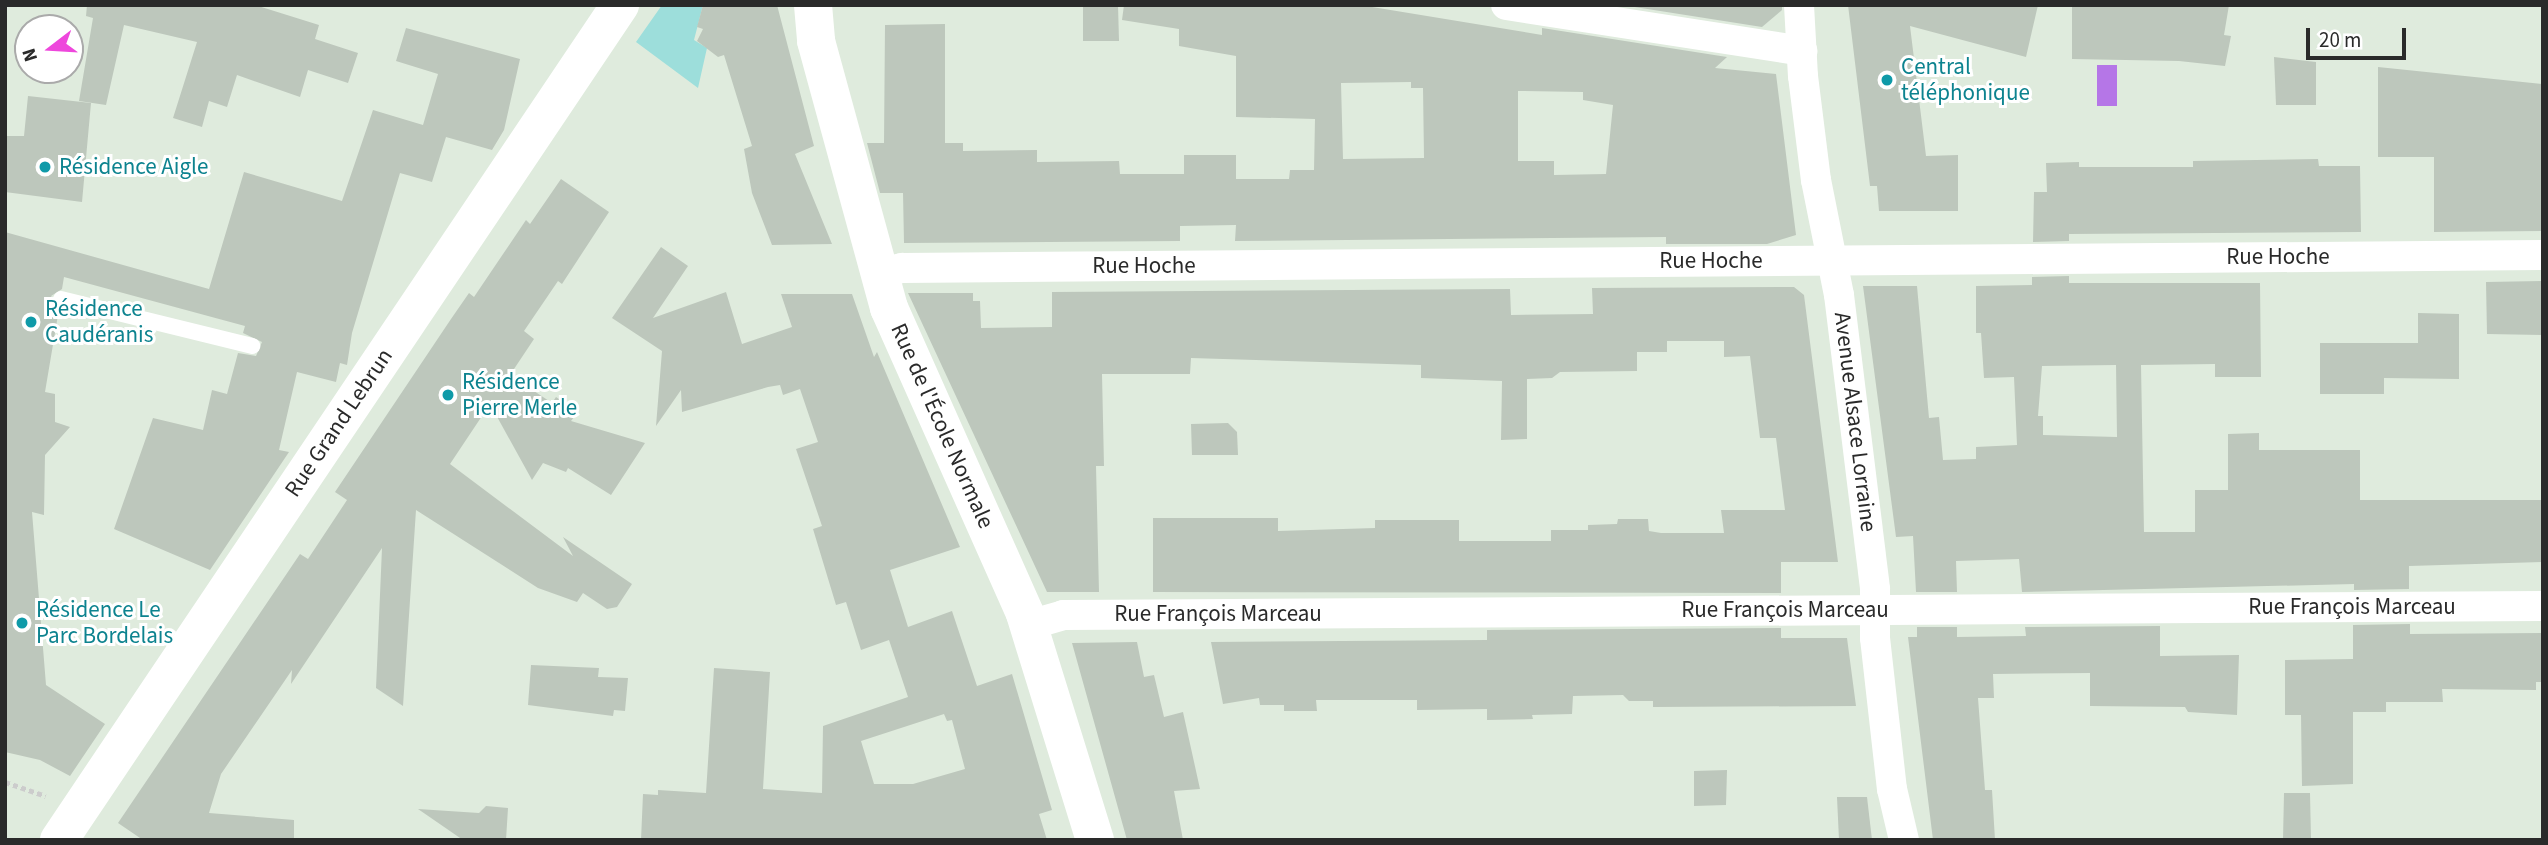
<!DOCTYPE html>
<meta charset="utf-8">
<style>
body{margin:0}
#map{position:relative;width:2548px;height:845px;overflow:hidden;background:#dfebdd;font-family:"Source Sans 3",sans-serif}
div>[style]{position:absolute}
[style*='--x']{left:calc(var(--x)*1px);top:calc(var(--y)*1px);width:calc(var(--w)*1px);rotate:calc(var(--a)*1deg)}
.green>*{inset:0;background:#9ddedb}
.water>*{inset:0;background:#b576e7}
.building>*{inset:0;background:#bdc7bc}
.path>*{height:4.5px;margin-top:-2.25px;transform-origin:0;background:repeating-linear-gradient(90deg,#ccc 0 5px,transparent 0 8.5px)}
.service>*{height:16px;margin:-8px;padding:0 8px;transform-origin:8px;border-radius:8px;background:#fff}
.minor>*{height:30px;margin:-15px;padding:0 15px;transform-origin:15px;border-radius:15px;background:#fff}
.tertiary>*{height:38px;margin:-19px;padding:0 19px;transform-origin:19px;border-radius:19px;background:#fff}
.secondary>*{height:38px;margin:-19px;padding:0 19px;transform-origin:19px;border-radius:19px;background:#fff}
.dots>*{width:19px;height:19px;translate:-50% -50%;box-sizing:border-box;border:4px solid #fff;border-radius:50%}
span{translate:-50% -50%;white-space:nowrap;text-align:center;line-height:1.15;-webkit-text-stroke:6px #fff;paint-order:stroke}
.culture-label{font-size:23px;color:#0d838f}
.left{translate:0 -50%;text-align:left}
.street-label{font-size:23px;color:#2a2a2a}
.frame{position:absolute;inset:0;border:7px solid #2a2a2a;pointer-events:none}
.north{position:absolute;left:14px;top:14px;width:70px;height:70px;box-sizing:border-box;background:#fff;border:2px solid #aaa;border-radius:50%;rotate:253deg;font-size:19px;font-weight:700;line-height:28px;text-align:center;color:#2a2a2a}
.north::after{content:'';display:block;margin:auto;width:24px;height:32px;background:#ee47dc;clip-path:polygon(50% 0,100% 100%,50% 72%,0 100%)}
.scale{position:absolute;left:2306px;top:28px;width:100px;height:32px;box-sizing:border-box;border:4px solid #2a2a2a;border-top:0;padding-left:9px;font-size:21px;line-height:24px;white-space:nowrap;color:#2a2a2a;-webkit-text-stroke:5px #fff;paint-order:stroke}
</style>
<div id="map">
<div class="green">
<div style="clip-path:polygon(662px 5px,703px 5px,694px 40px,707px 48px,698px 88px,636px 42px)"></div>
</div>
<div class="water">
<div style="clip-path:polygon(2097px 65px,2117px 65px,2117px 106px,2097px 106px)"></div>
</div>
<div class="building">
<div style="clip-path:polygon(87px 5px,255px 5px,319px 25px,315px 39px,358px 53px,348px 83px,308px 70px,300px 97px,237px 75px,227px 107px,209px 101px,202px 127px,173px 118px,197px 42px,124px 25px,106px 105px,79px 101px,93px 18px,86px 16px)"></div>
<div style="clip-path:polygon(703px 5px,777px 5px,814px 146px,795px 154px,832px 244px,772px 245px,752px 193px,744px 149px,752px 146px,724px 55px,718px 57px,697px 41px,703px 29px,697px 27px)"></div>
<div style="clip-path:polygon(1083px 5px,1118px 5px,1119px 41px,1083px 41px)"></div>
<div style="clip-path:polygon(evenodd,1124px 5px,1360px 5px,1542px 35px,1542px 28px,1727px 57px,1715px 68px,1776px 74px,1796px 235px,1767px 244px,1666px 244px,1666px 237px,1235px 241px,1236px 225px,1180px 226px,1180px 241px,904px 243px,903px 193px,880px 193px,867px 143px,884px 143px,885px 25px,945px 24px,945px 143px,963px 143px,963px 151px,1037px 150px,1037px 162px,1119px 161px,1120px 174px,1184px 174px,1184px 155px,1236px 155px,1236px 179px,1289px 179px,1290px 170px,1314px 170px,1315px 119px,1236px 117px,1236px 56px,1179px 46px,1179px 29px,1122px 20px,1124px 5px,1411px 82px,1411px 88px,1423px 88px,1424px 158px,1343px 159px,1341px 83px,1411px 82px,1124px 5px,1518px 91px,1583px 92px,1583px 100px,1613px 105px,1606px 174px,1554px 175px,1554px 161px,1518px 161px,1518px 91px)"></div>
<div style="clip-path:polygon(1622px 5px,1782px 5px,1782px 10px,1762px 27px)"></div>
<div style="clip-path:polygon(1848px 5px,2038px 5px,2026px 57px,1910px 26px,1926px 156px,1958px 155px,1958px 211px,1879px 211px,1877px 186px,1870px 186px)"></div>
<div style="clip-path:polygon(2072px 5px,2229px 5px,2224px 35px,2231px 36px,2225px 66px,2179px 61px,2072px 59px)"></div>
<div style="clip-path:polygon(406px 28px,520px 59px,504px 130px,492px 150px,446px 137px,432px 182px,400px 173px,352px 333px,347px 365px,340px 363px,336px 382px,297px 372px,279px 450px,289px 452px,210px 570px,114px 529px,153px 418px,203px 430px,212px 390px,227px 394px,238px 353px,256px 356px,262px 342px,243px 333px,245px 326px,64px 277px,62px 289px,51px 296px,59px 309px,45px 392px,55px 394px,55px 422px,70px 427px,45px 455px,44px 515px,32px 512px,46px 685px,105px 724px,70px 776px,40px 760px,5px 752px,5px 232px,209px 289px,244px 172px,342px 201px,373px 110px,423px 125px,438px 74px,396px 61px)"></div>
<div style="clip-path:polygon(2274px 57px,2316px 62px,2316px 105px,2276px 105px)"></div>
<div style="clip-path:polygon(2378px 67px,2543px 84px,2543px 231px,2434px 232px,2434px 157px,2378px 157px)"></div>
<div style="clip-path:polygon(28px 96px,91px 103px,82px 202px,5px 192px,5px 136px,24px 136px)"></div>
<div style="clip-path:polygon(2318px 159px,2319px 166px,2360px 166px,2361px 232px,2069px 234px,2069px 241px,2033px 242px,2034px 192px,2047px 192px,2046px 163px,2079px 162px,2079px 167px,2193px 167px,2193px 161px)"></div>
<div style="clip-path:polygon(561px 179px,609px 212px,562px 284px,558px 281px,524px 331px,534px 339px,510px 375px,552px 403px,556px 397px,578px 412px,571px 421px,645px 443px,611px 495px,568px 468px,566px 472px,543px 463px,532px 480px,490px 404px,450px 464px,573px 556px,563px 537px,632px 584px,617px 607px,607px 609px,583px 593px,577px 602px,538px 588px,416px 510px,403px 706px,376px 688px,382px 548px,291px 684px,292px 670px,221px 774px,209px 813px,294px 820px,294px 840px,143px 840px,118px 823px,300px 554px,308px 559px,347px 500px,335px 492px,451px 319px,469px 293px,474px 297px,526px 220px,530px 224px)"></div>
<div style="clip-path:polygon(evenodd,661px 247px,688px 266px,653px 318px,726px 292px,742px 344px,792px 327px,781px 294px,852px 294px,874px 357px,877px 352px,960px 547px,890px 570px,908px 627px,952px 611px,977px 686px,1012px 674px,1052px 810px,1039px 814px,1047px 840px,641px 840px,643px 794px,658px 795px,658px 790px,706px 793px,714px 668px,770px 672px,763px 789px,822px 793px,823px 726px,908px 697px,889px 640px,861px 650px,846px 602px,836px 605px,813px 529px,822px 526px,796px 449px,818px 442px,800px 389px,783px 395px,780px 385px,768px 387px,682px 412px,681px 390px,656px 426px,662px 351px,612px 318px,661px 247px,944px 714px,947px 721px,952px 720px,965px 769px,913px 784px,874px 784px,861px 741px,944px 714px)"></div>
<div style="clip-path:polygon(evenodd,2069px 276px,2069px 283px,2260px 283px,2261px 377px,2215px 377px,2215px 364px,2141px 365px,2144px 532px,2195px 532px,2195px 490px,2228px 490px,2228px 434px,2259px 433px,2259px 450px,2360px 450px,2360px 500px,2543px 500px,2543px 562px,2409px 566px,2409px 589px,2354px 590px,2354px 584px,2022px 592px,2019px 559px,1956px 561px,1957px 592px,1916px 592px,1913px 536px,1896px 537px,1863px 286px,1917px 286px,1929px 418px,1939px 417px,1943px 460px,1976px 459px,1976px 447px,2017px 445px,2014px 377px,1984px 378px,1981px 333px,1976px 333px,1976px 286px,2032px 285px,2032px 277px,2069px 276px,2116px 365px,2117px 437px,2043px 435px,2043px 416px,2038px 416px,2042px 366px,2116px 365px)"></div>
<div style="clip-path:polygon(2543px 281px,2543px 335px,2487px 334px,2486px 282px)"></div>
<div style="clip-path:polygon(1794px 287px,1804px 295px,1838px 562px,1781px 562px,1781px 593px,1153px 592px,1153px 518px,1278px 518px,1278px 531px,1375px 528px,1375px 520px,1459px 520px,1459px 541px,1551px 541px,1551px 530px,1588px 530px,1588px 525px,1617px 524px,1618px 519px,1648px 519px,1649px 531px,1661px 533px,1724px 533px,1721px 510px,1785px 510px,1776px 438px,1760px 438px,1750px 356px,1724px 357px,1724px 341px,1667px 341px,1667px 352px,1637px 352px,1637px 371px,1560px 372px,1552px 378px,1527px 379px,1527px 439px,1501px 440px,1502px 381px,1421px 378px,1421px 365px,1191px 358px,1190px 374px,1102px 374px,1104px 466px,1096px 466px,1099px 592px,1047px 592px,908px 293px,973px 293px,973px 301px,980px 301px,981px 328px,1052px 327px,1052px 292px,1510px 289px,1511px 315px,1593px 314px,1592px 288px)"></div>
<div style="clip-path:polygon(2418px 313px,2459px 314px,2459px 379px,2384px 378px,2384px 394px,2320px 394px,2320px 343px,2418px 343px)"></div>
<div style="clip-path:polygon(1228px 423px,1237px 432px,1238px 455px,1192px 455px,1191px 424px)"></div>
<div style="clip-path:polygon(2410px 624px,2410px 634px,2543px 633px,2543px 682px,2536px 682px,2536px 690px,2442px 689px,2443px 702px,2386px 702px,2386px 712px,2353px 712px,2353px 784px,2302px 786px,2301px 715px,2285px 715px,2285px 660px,2353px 659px,2353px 625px)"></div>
<div style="clip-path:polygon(2160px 626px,2160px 656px,2239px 655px,2237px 715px,2188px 712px,2185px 707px,2090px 706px,2090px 673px,1993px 674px,1994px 698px,1978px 698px,1985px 790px,1992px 790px,1995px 840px,1933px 840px,1908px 637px,1917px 637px,1917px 627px,1957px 627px,1957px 637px,2026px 636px,2025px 627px)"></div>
<div style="clip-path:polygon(1781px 628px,1781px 638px,1847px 638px,1856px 706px,1653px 707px,1653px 701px,1629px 701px,1623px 695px,1573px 696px,1572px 714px,1532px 715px,1533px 719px,1487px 720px,1487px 709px,1417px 710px,1417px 700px,1316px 700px,1317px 711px,1284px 711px,1284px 705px,1260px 705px,1259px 698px,1223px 704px,1211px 642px,1487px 640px,1487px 630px)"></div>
<div style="clip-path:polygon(1137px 642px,1144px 677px,1154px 675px,1164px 717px,1183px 712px,1200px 789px,1174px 791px,1183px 840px,1127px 840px,1072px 643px)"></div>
<div style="clip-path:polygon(531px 665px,599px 668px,598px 677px,628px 678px,625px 711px,614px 710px,613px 716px,528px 705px)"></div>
<div style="clip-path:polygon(1727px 770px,1726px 805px,1694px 806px,1694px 771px)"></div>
<div style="clip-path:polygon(2284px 793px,2310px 793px,2311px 840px,2283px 840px)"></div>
<div style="clip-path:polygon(1837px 797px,1867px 797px,1872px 840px,1839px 840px)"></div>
<div style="clip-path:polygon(486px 806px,508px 808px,506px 840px,463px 840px,418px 809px,479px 813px)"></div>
</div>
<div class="path">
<div style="--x:5;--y:782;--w:43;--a:18.9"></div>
</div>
<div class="service">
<div style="--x:61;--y:299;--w:197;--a:13.8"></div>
</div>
<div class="minor">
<div style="--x:1506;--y:5;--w:300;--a:8.8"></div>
<div style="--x:1799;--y:5;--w:71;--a:86.8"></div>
<div style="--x:1803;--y:76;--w:105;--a:82.9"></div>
<div style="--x:1816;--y:180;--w:117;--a:78.7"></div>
<div style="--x:1839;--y:295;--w:296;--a:83"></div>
<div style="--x:1875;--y:589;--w:49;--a:90"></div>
<div style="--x:1875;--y:638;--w:152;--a:83.6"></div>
<div style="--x:1892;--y:789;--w:52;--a:76.8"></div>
<div style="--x:880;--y:273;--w:23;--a:-13"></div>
<div style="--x:902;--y:268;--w:1641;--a:-0.45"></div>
<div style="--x:1029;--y:625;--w:35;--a:-16"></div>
<div style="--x:1063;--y:615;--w:1480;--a:-0.35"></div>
</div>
<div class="tertiary">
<div style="--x:813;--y:5;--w:36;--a:85"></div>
<div style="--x:816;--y:41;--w:277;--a:74.7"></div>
<div style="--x:889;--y:308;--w:335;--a:66"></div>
<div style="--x:1025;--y:614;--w:237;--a:72.8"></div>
</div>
<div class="secondary">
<div style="--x:59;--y:840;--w:1006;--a:-56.1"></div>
</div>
<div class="dots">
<div style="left:1887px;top:80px;background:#0f9aa8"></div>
<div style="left:45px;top:167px;background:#0f9aa8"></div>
<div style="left:31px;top:322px;background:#0f9aa8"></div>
<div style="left:448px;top:395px;background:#0f9aa8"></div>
<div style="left:22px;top:623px;background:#0f9aa8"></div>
</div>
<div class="culture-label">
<span class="left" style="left:1901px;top:80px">Central<br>téléphonique</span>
<span class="left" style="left:59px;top:167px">Résidence Aigle</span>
<span class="left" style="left:45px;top:322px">Résidence<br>Caudéranis</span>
<span class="left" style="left:462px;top:395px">Résidence<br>Pierre Merle</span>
<span class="left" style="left:36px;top:623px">Résidence Le<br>Parc Bordelais</span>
</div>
<div class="street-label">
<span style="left:2278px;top:257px">Rue Hoche</span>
<span style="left:1711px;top:261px">Rue Hoche</span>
<span style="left:1144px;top:266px">Rue Hoche</span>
<span style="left:1855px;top:422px;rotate:83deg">Avenue Alsace Lorraine</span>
<span style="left:339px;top:423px;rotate:-56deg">Rue Grand Lebrun</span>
<span style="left:942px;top:426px;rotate:66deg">Rue de l'École Normale</span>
<span style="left:2352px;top:607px">Rue François Marceau</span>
<span style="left:1785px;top:610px">Rue François Marceau</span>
<span style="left:1218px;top:614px">Rue François Marceau</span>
</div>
<div class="frame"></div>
<div class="north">N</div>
<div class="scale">20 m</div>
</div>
